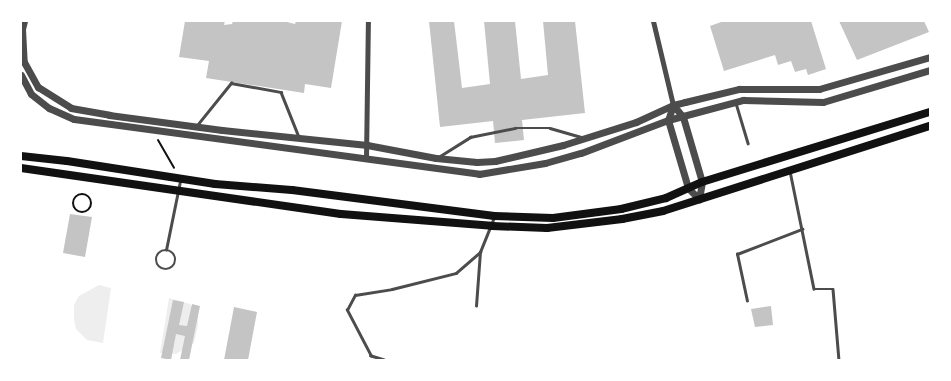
<!DOCTYPE html>
<style>
body{margin:0}
#map{position:relative;width:951px;height:381px;overflow:hidden;background:#fff;font-family:"Source Sans 3",sans-serif}
div>[style]{position:absolute}
[style*='--x']{left:calc(var(--x)*1px);top:calc(var(--y)*1px);width:calc(var(--w)*1px);rotate:calc(var(--a)*1deg)}
.green>*{inset:0;background:#eee}
.building>*{inset:0;background:#c4c4c4}
.path>*{height:2px;margin:-1px;padding:0 1px;transform-origin:1px;border-radius:1px;background:#111}
.path>.ring{margin:-1px;padding:0;box-sizing:content-box;background:none;border:2px solid #111;border-radius:50%}
.service>*{height:2.5px;margin:-1.25px;padding:0 1.25px;transform-origin:1.25px;border-radius:1.25px;background:#4c4c4c}
.service>.ring{margin:-1.25px;padding:0;box-sizing:content-box;background:none;border:2.5px solid #4c4c4c;border-radius:50%}
.minor>*{height:5px;margin:-2.5px;padding:0 2.5px;transform-origin:2.5px;border-radius:2.5px;background:#4c4c4c}
.tertiary>*{height:7px;margin:-3.5px;padding:0 3.5px;transform-origin:3.5px;border-radius:3.5px;background:#4c4c4c}
.secondary>*{height:8px;margin:-4px;padding:0 4px;transform-origin:4px;border-radius:4px;background:#111}
span{translate:-50% -50%;white-space:nowrap;text-align:center;line-height:1.15;-webkit-text-stroke:4px #fff;paint-order:stroke}
.frame{position:absolute;inset:0;border:22px solid #fff;pointer-events:none}
</style>
<div id="map">
<div class="green">
<div style="clip-path:polygon(99px 285px,111px 288px,103px 343px,87px 340px,76px 329px,74px 320px,74px 305px,79px 296px)"></div>
<div style="clip-path:polygon(169px 298px,190px 304px,198px 317px,198px 325px,194px 343px,176px 354px,169px 354px,160px 353px)"></div>
</div>
<div class="building">
<div style="clip-path:polygon(185px 21px,225px 21px,224px 25px,232px 24px,233px 21px,283px 21px,295px 24px,296px 21px,342px 21px,331px 88px,305px 84px,304px 93px,206px 78px,209px 61px,179px 57px)"></div>
<div style="clip-path:polygon(429px 21px,454px 21px,462px 88px,490px 84px,484px 21px,515px 21px,521px 79px,548px 75px,543px 21px,575px 21px,585px 113px,522px 120px,524px 140px,495px 143px,493px 121px,440px 127px)"></div>
<div style="clip-path:polygon(724px 21px,811px 21px,826px 69px,808px 75px,806px 69px,795px 72px,791px 61px,778px 65px,775px 55px,724px 71px,710px 26px)"></div>
<div style="clip-path:polygon(839px 21px,924px 21px,929px 32px,857px 60px)"></div>
<div style="clip-path:polygon(70px 214px,92px 217px,85px 257px,63px 253px)"></div>
<div style="clip-path:polygon(173px 300px,184px 302px,179px 325px,187px 326px,192px 304px,200px 306px,189px 360px,180px 360px,185px 336px,176px 334px,171px 360px,161px 358px)"></div>
<div style="clip-path:polygon(771px 306px,773px 325px,755px 327px,751px 309px)"></div>
<div style="clip-path:polygon(234px 307px,257px 312px,248px 360px,224px 360px)"></div>
</div>
<div class="path">
<div style="--x:158;--y:140;--w:32;--a:60"></div>
<div class="ring" style="left:73px;top:194px;width:16px;height:16px"></div>
</div>
<div class="service">
<div style="--x:736;--y:103;--w:42;--a:73.3"></div>
<div style="--x:198;--y:124;--w:53;--a:-51.2"></div>
<div style="--x:231;--y:83;--w:51;--a:10.2"></div>
<div style="--x:281;--y:92;--w:48;--a:68.2"></div>
<div style="--x:440;--y:156;--w:36;--a:-32"></div>
<div style="--x:470;--y:137;--w:46;--a:-11.3"></div>
<div style="--x:515;--y:128;--w:35;--a:0"></div>
<div style="--x:550;--y:128;--w:33;--a:16"></div>
<div style="--x:790;--y:171;--w:120;--a:78.5"></div>
<div style="--x:814;--y:289;--w:19;--a:0"></div>
<div style="--x:833;--y:289;--w:71;--a:85.2"></div>
<div style="--x:166;--y:250;--w:70;--a:-78.5"></div>
<div class="ring" style="left:156px;top:250px;width:17.5px;height:17.5px"></div>
<div style="--x:747;--y:301;--w:48;--a:-102"></div>
<div style="--x:737;--y:254;--w:70;--a:-21"></div>
<div style="--x:476;--y:306;--w:54;--a:-85.8"></div>
<div style="--x:384;--y:360;--w:14;--a:-163"></div>
<div style="--x:371;--y:356;--w:52;--a:-117.6"></div>
<div style="--x:347;--y:310;--w:17;--a:-62"></div>
<div style="--x:355;--y:295;--w:37;--a:-9"></div>
<div style="--x:392;--y:289;--w:66;--a:-14"></div>
<div style="--x:456;--y:273;--w:32;--a:-41"></div>
<div style="--x:480;--y:252;--w:38;--a:-68"></div>
</div>
<div class="minor">
<div style="--x:653;--y:21;--w:86;--a:76.6"></div>
<div style="--x:366;--y:158;--w:137;--a:-89.2"></div>
</div>
<div class="tertiary">
<div style="--x:24;--y:21;--w:8;--a:104"></div>
<div style="--x:22;--y:29;--w:33;--a:87"></div>
<div style="--x:24;--y:62;--w:29;--a:61"></div>
<div style="--x:38;--y:87;--w:39;--a:32"></div>
<div style="--x:71;--y:108;--w:39;--a:10"></div>
<div style="--x:109;--y:115;--w:114;--a:7.6"></div>
<div style="--x:222;--y:130;--w:146;--a:5.9"></div>
<div style="--x:367;--y:145;--w:70;--a:10.7"></div>
<div style="--x:436;--y:158;--w:41;--a:5.6"></div>
<div style="--x:477;--y:162;--w:18;--a:-3"></div>
<div style="--x:495;--y:161;--w:70;--a:-13.2"></div>
<div style="--x:563;--y:145;--w:77;--a:-17.5"></div>
<div style="--x:636;--y:122;--w:41;--a:-24.7"></div>
<div style="--x:673;--y:105;--w:12;--a:-14"></div>
<div style="--x:685;--y:102;--w:56;--a:-13.5"></div>
<div style="--x:739;--y:89;--w:80;--a:0"></div>
<div style="--x:819;--y:89;--w:116;--a:-16.1"></div>
<div style="--x:21;--y:75;--w:21;--a:62"></div>
<div style="--x:31;--y:94;--w:23;--a:38"></div>
<div style="--x:49;--y:108;--w:27;--a:24"></div>
<div style="--x:74;--y:119;--w:409;--a:7.7"></div>
<div style="--x:479;--y:174;--w:67;--a:-9.5"></div>
<div style="--x:545;--y:163;--w:37;--a:-16"></div>
<div style="--x:581;--y:153;--w:93;--a:-20.8"></div>
<div style="--x:668;--y:120;--w:78;--a:-14.9"></div>
<div style="--x:743;--y:100;--w:80;--a:1.4"></div>
<div style="--x:823;--y:102;--w:112;--a:-16.7"></div>
<div style="--x:673;--y:105;--w:16;--a:108"></div>
<div style="--x:668;--y:120;--w:71;--a:73.6"></div>
<div style="--x:688;--y:188;--w:16;--a:45"></div>
<div style="--x:673;--y:105;--w:16;--a:50"></div>
<div style="--x:683;--y:117;--w:68;--a:73.7"></div>
<div style="--x:702;--y:182;--w:17;--a:100"></div>
</div>
<div class="secondary">
<div style="--x:21;--y:156;--w:46;--a:6.2"></div>
<div style="--x:67;--y:161;--w:150;--a:8.8"></div>
<div style="--x:215;--y:184;--w:77;--a:4.5"></div>
<div style="--x:292;--y:190;--w:204;--a:7.3"></div>
<div style="--x:494;--y:216;--w:59;--a:1.9"></div>
<div style="--x:553;--y:218;--w:69;--a:-7.5"></div>
<div style="--x:621;--y:209;--w:46;--a:-13.7"></div>
<div style="--x:666;--y:198;--w:39;--a:-24"></div>
<div style="--x:702;--y:182;--w:239;--a:-17.1"></div>
<div style="--x:21;--y:168;--w:323;--a:8.2"></div>
<div style="--x:341;--y:214;--w:151;--a:4.5"></div>
<div style="--x:492;--y:226;--w:55;--a:2.1"></div>
<div style="--x:547;--y:228;--w:76;--a:-6.8"></div>
<div style="--x:622;--y:219;--w:42;--a:-11"></div>
<div style="--x:663;--y:211;--w:280;--a:-17.7"></div>
</div>
<div class="frame"></div>
</div>
